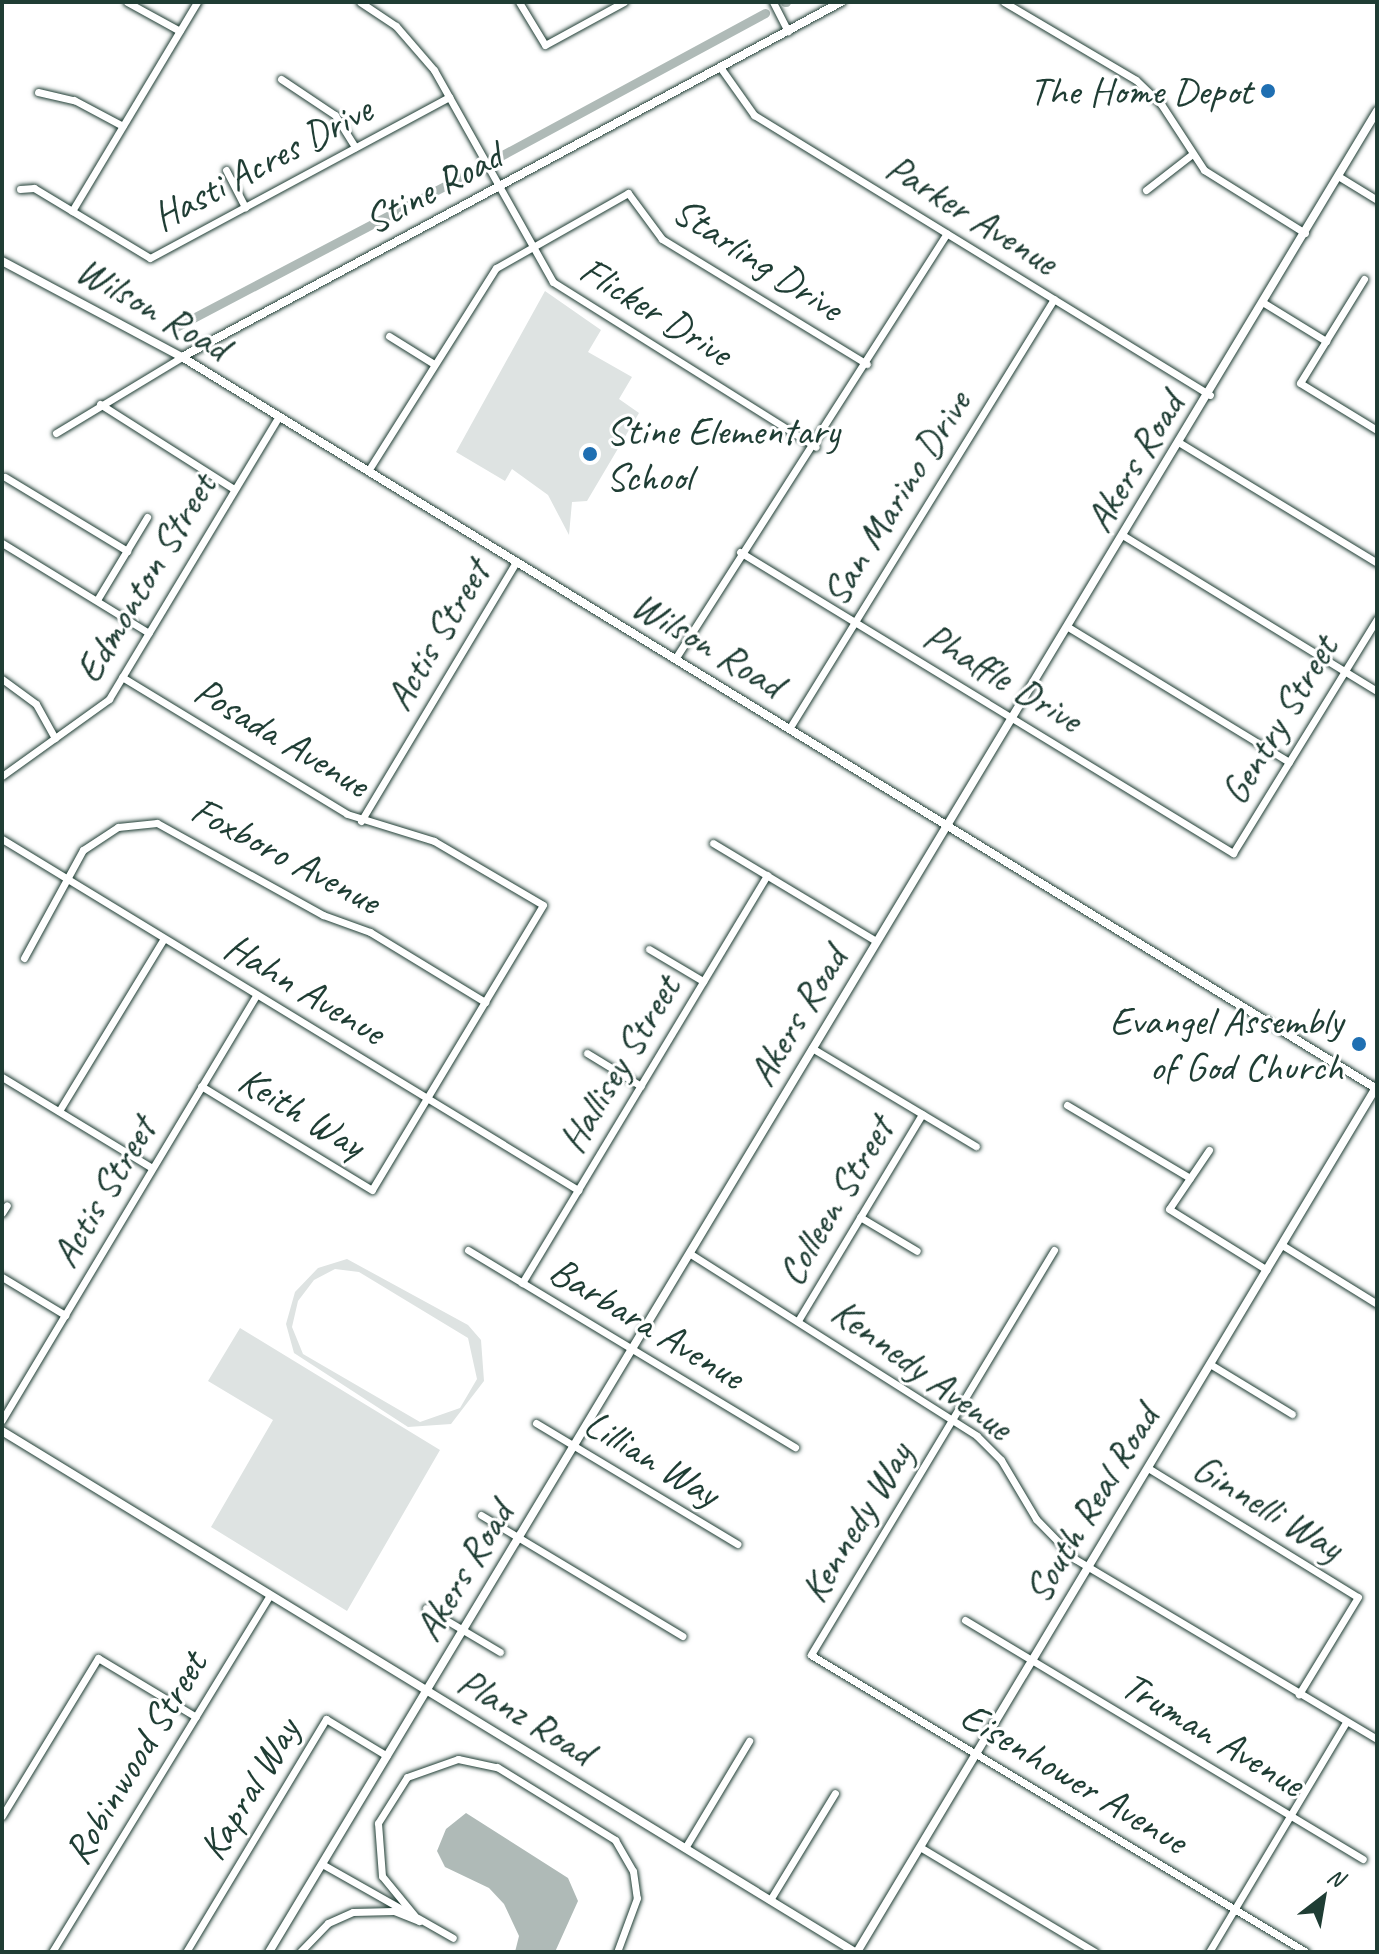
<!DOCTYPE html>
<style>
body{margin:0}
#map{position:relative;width:1379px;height:1954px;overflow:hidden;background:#fff;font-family:Caveat,sans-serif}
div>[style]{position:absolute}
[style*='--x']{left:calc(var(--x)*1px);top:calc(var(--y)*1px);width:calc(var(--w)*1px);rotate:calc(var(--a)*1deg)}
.green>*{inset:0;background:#dee3e2}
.water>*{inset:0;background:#afbab7}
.canal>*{height:9px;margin:-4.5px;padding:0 4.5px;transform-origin:4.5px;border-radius:4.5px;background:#afbab7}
.roads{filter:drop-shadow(0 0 2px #1f3d34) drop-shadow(0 0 2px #1f3d34)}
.minor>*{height:7px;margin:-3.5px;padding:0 3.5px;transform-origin:3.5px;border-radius:3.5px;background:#fff}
.tertiary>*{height:8px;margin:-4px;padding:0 4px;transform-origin:4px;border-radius:4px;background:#fff}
.dots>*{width:22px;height:22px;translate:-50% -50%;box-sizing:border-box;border:4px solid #fff;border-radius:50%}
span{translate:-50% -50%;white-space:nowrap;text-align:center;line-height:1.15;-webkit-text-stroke:6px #fff;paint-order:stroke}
.poi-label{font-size:40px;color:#1f3d34}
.right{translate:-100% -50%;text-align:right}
.left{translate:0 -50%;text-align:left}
.street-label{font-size:40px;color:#1f3d34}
.frame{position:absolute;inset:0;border:4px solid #1f3d34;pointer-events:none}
.north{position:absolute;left:1283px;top:1858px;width:80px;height:80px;-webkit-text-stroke:6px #fff;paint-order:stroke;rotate:31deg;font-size:22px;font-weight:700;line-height:32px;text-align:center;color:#1f3d34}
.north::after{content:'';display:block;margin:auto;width:28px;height:36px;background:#1f3d34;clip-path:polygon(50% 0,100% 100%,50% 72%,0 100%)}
</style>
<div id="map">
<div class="green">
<div style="clip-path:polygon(545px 291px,601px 330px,588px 352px,632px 377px,619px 399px,639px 413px,587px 501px,572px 502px,569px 535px,548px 495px,512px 469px,505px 481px,456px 452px)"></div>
<div style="clip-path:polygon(evenodd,347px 1259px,468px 1325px,481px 1340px,484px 1381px,451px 1424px,408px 1427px,294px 1353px,286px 1324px,295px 1292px,318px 1268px,347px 1259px,335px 1269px,359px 1272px,468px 1338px,477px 1379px,460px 1408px,420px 1422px,303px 1354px,292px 1327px,298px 1301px,314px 1280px,335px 1269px)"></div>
<div style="clip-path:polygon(240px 1328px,440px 1450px,347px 1611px,211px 1527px,273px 1420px,208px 1381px)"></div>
</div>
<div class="water">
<div style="clip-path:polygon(466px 1813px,568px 1878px,578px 1901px,555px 1952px,515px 1952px,519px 1936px,504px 1904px,489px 1888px,445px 1867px,437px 1851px,446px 1829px)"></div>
</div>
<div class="canal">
<div style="--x:785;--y:2;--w:1;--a:0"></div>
<div style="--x:495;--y:159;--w:307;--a:-28.4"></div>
<div style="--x:176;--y:327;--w:338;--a:-27.7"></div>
</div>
<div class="roads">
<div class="minor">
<div style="--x:127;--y:2;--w:60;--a:28.7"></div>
<div style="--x:360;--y:2;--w:43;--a:33.7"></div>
<div style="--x:396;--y:26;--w:58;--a:49.2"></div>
<div style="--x:434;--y:70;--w:243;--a:60.7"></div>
<div style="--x:553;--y:282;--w:310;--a:32.1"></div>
<div style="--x:519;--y:2;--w:50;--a:58.8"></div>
<div style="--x:545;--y:45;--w:90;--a:-28.6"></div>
<div style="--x:773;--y:2;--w:33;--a:63"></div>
<div style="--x:1004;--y:2;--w:153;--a:30.6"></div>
<div style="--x:1136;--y:80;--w:35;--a:44"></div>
<div style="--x:1161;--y:104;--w:79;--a:56.9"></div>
<div style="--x:1204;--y:170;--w:119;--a:32"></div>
<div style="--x:720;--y:67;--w:59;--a:54.7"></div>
<div style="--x:754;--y:115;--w:535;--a:31.55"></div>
<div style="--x:281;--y:79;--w:65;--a:33.7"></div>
<div style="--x:335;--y:115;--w:38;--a:58"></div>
<div style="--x:38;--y:92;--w:37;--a:13"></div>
<div style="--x:74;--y:100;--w:55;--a:28"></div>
<div style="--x:226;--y:170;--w:42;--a:62.8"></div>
<div style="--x:1338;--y:176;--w:46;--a:31.6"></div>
<div style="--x:20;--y:189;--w:14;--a:-4"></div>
<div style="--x:34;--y:188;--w:135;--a:31.1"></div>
<div style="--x:150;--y:258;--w:340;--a:-28.3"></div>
<div style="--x:1146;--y:190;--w:57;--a:-37.9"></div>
<div style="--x:72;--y:211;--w:244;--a:-59.1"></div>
<div style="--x:1364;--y:279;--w:122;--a:121.6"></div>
<div style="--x:1300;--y:383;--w:90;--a:31.4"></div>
<div style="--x:1264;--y:303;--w:73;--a:31.5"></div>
<div style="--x:389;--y:336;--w:53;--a:31.9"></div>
<div style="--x:100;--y:404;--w:159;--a:32.4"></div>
<div style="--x:56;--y:433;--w:147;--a:-31.1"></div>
<div style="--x:1180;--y:443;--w:231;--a:31.3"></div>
<div style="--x:368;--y:471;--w:240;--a:-57.8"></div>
<div style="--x:496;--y:268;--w:152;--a:-29.6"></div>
<div style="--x:628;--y:193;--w:57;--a:53.5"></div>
<div style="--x:662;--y:239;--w:240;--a:31.4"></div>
<div style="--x:5;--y:477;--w:143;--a:31.2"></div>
<div style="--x:1124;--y:536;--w:297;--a:31.5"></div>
<div style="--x:2;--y:543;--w:172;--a:31.5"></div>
<div style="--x:740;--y:552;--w:578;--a:31.41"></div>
<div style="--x:1233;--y:853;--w:275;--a:-58.4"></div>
<div style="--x:97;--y:600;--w:97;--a:-58.9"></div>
<div style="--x:1068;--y:627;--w:259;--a:31.4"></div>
<div style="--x:675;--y:659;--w:505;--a:-57.44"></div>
<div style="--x:122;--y:677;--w:263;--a:31.3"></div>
<div style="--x:347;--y:814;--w:91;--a:17.2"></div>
<div style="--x:434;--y:841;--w:126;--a:30.4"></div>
<div style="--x:543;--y:905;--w:332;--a:121"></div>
<div style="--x:372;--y:1190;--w:200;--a:-148.7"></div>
<div style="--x:2;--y:679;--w:42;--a:36.3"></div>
<div style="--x:36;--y:704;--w:39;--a:61"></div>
<div style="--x:789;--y:729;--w:505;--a:-58.36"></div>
<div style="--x:2;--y:776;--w:132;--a:-35.7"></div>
<div style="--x:109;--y:699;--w:330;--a:-59"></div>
<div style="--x:361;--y:821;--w:302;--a:-59.1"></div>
<div style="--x:2;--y:839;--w:675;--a:31.36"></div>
<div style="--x:713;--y:843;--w:190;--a:31"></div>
<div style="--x:649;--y:949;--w:63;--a:30.7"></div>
<div style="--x:24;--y:958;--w:123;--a:-61.4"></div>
<div style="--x:83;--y:850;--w:42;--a:-33.3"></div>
<div style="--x:118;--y:827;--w:39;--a:-6"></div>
<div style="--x:157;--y:823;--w:190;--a:29"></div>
<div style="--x:323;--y:915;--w:50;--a:19.9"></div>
<div style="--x:370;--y:932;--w:135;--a:31.3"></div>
<div style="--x:812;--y:1048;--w:191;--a:30.9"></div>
<div style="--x:587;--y:1053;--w:63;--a:31.4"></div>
<div style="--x:2;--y:1077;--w:175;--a:31.2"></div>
<div style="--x:1067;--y:1105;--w:143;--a:30.7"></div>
<div style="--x:59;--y:1111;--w:202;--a:-58.7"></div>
<div style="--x:1209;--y:1150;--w:71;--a:124.1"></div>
<div style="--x:1169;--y:1209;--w:115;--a:31.9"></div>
<div style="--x:2;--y:1213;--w:9;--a:-58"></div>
<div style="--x:860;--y:1217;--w:66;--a:30.8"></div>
<div style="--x:1282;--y:1245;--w:112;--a:31.8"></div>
<div style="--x:468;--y:1250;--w:382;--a:31.1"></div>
<div style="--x:1054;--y:1250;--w:472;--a:121"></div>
<div style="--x:811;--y:1655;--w:577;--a:30.96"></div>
<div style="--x:689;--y:1253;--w:341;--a:32.4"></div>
<div style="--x:977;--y:1436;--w:34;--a:45"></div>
<div style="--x:1001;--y:1460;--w:69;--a:59.3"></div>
<div style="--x:1036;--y:1519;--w:56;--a:45.7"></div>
<div style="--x:1075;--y:1559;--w:352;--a:30.8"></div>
<div style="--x:2;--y:1277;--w:74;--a:31.1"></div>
<div style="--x:522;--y:1283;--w:476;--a:-59"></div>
<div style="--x:799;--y:1319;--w:239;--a:-59"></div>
<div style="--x:1210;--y:1364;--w:96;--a:31.4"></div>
<div style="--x:2;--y:1420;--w:495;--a:-59.1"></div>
<div style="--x:536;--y:1423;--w:235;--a:31"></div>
<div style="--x:1148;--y:1468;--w:246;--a:31.6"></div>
<div style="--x:1358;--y:1597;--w:114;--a:121.3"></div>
<div style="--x:481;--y:1515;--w:235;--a:31"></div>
<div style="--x:426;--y:1608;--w:86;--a:30.7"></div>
<div style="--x:965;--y:1620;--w:464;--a:31"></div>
<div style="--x:2;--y:1816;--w:185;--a:-58.7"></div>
<div style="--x:98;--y:1658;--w:114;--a:31"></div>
<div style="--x:920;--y:1847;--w:204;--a:31"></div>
<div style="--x:685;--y:1848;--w:125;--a:-59.1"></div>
<div style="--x:322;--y:1864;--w:98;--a:29.5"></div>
<div style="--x:770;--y:1900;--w:125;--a:-58.7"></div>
<div style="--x:418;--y:1918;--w:40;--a:29.7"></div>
<div style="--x:52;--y:1952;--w:418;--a:-58.6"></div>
<div style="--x:186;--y:1952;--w:272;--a:-59"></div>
<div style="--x:326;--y:1719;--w:71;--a:31.2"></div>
<div style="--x:300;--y:1952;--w:40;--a:-46"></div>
<div style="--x:328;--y:1923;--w:27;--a:-24"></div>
<div style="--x:353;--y:1912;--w:41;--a:-1.4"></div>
<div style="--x:394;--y:1911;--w:27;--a:22"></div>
<div style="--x:419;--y:1921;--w:58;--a:-129.4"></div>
<div style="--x:382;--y:1876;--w:53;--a:-94.3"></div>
<div style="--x:378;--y:1823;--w:54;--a:-57.8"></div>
<div style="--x:407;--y:1777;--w:54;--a:-19.4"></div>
<div style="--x:458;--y:1759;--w:40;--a:12"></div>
<div style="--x:497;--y:1767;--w:139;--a:31.7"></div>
<div style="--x:615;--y:1840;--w:36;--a:60"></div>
<div style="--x:633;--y:1871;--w:27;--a:82"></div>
<div style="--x:637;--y:1898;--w:58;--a:110.3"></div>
<div style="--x:1209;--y:1952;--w:268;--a:-59.2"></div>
</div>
<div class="tertiary">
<div style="--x:2;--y:261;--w:204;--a:28.1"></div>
<div style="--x:182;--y:357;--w:1401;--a:31.49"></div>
<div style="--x:182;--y:357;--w:749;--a:-28.31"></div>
<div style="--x:2;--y:1431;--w:1000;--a:31.42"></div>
<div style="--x:269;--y:1952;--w:2149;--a:-58.96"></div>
<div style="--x:857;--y:1952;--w:1010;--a:-59.02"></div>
</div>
</div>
<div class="dots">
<div style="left:1268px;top:91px;background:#1f6fb2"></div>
<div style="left:590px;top:454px;background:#1f6fb2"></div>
<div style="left:1359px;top:1044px;background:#1f6fb2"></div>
</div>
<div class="poi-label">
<span class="right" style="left:1252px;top:91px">The Home Depot</span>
<span class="left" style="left:606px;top:454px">Stine Elementary<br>School</span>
<span class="right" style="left:1343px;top:1044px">Evangel Assembly<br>of God Church</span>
</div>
<div class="street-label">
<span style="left:262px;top:163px;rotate:-28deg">Hasti Acres Drive</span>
<span style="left:433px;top:188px;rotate:-28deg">Stine Road</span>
<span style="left:972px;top:214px;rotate:32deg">Parker Avenue</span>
<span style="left:758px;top:259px;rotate:33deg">Starling Drive</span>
<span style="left:153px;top:308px;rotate:30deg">Wilson Road</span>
<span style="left:656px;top:311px;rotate:32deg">Flicker Drive</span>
<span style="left:1134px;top:462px;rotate:-59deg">Akers Road</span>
<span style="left:896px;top:498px;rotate:-58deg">San Marino Drive</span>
<span style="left:145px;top:578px;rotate:-59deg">Edmonton Street</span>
<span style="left:437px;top:635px;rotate:-59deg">Actis Street</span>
<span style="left:708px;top:644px;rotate:31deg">Wilson Road</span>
<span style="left:1003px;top:677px;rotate:31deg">Phaffle Drive</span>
<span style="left:1279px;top:720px;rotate:-59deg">Gentry Street</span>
<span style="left:282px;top:737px;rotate:31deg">Posada Avenue</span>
<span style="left:286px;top:855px;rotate:28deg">Foxboro Avenue</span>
<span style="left:305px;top:989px;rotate:31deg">Hahn Avenue</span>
<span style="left:797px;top:1016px;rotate:-59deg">Akers Road</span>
<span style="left:619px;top:1064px;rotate:-59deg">Hallisey Street</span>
<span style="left:302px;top:1112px;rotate:31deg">Keith Way</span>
<span style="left:103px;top:1192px;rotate:-59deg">Actis Street</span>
<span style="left:835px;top:1201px;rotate:-59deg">Colleen Street</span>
<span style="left:647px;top:1323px;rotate:31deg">Barbara Avenue</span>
<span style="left:922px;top:1369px;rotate:36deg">Kennedy Avenue</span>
<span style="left:652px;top:1458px;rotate:31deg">Lillian Way</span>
<span style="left:1091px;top:1504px;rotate:-59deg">South Real Road</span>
<span style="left:1268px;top:1507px;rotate:31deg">Ginnelli Way</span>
<span style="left:856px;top:1522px;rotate:-59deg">Kennedy Way</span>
<span style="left:463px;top:1571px;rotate:-59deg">Akers Road</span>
<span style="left:526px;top:1716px;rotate:31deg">Planz Road</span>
<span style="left:1213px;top:1734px;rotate:31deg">Truman Avenue</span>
<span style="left:135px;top:1758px;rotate:-59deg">Robinwood Street</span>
<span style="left:1074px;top:1778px;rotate:31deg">Eisenhower Avenue</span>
<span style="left:249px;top:1789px;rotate:-59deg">Kapral Way</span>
</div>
<div class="frame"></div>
<div class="north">N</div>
</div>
